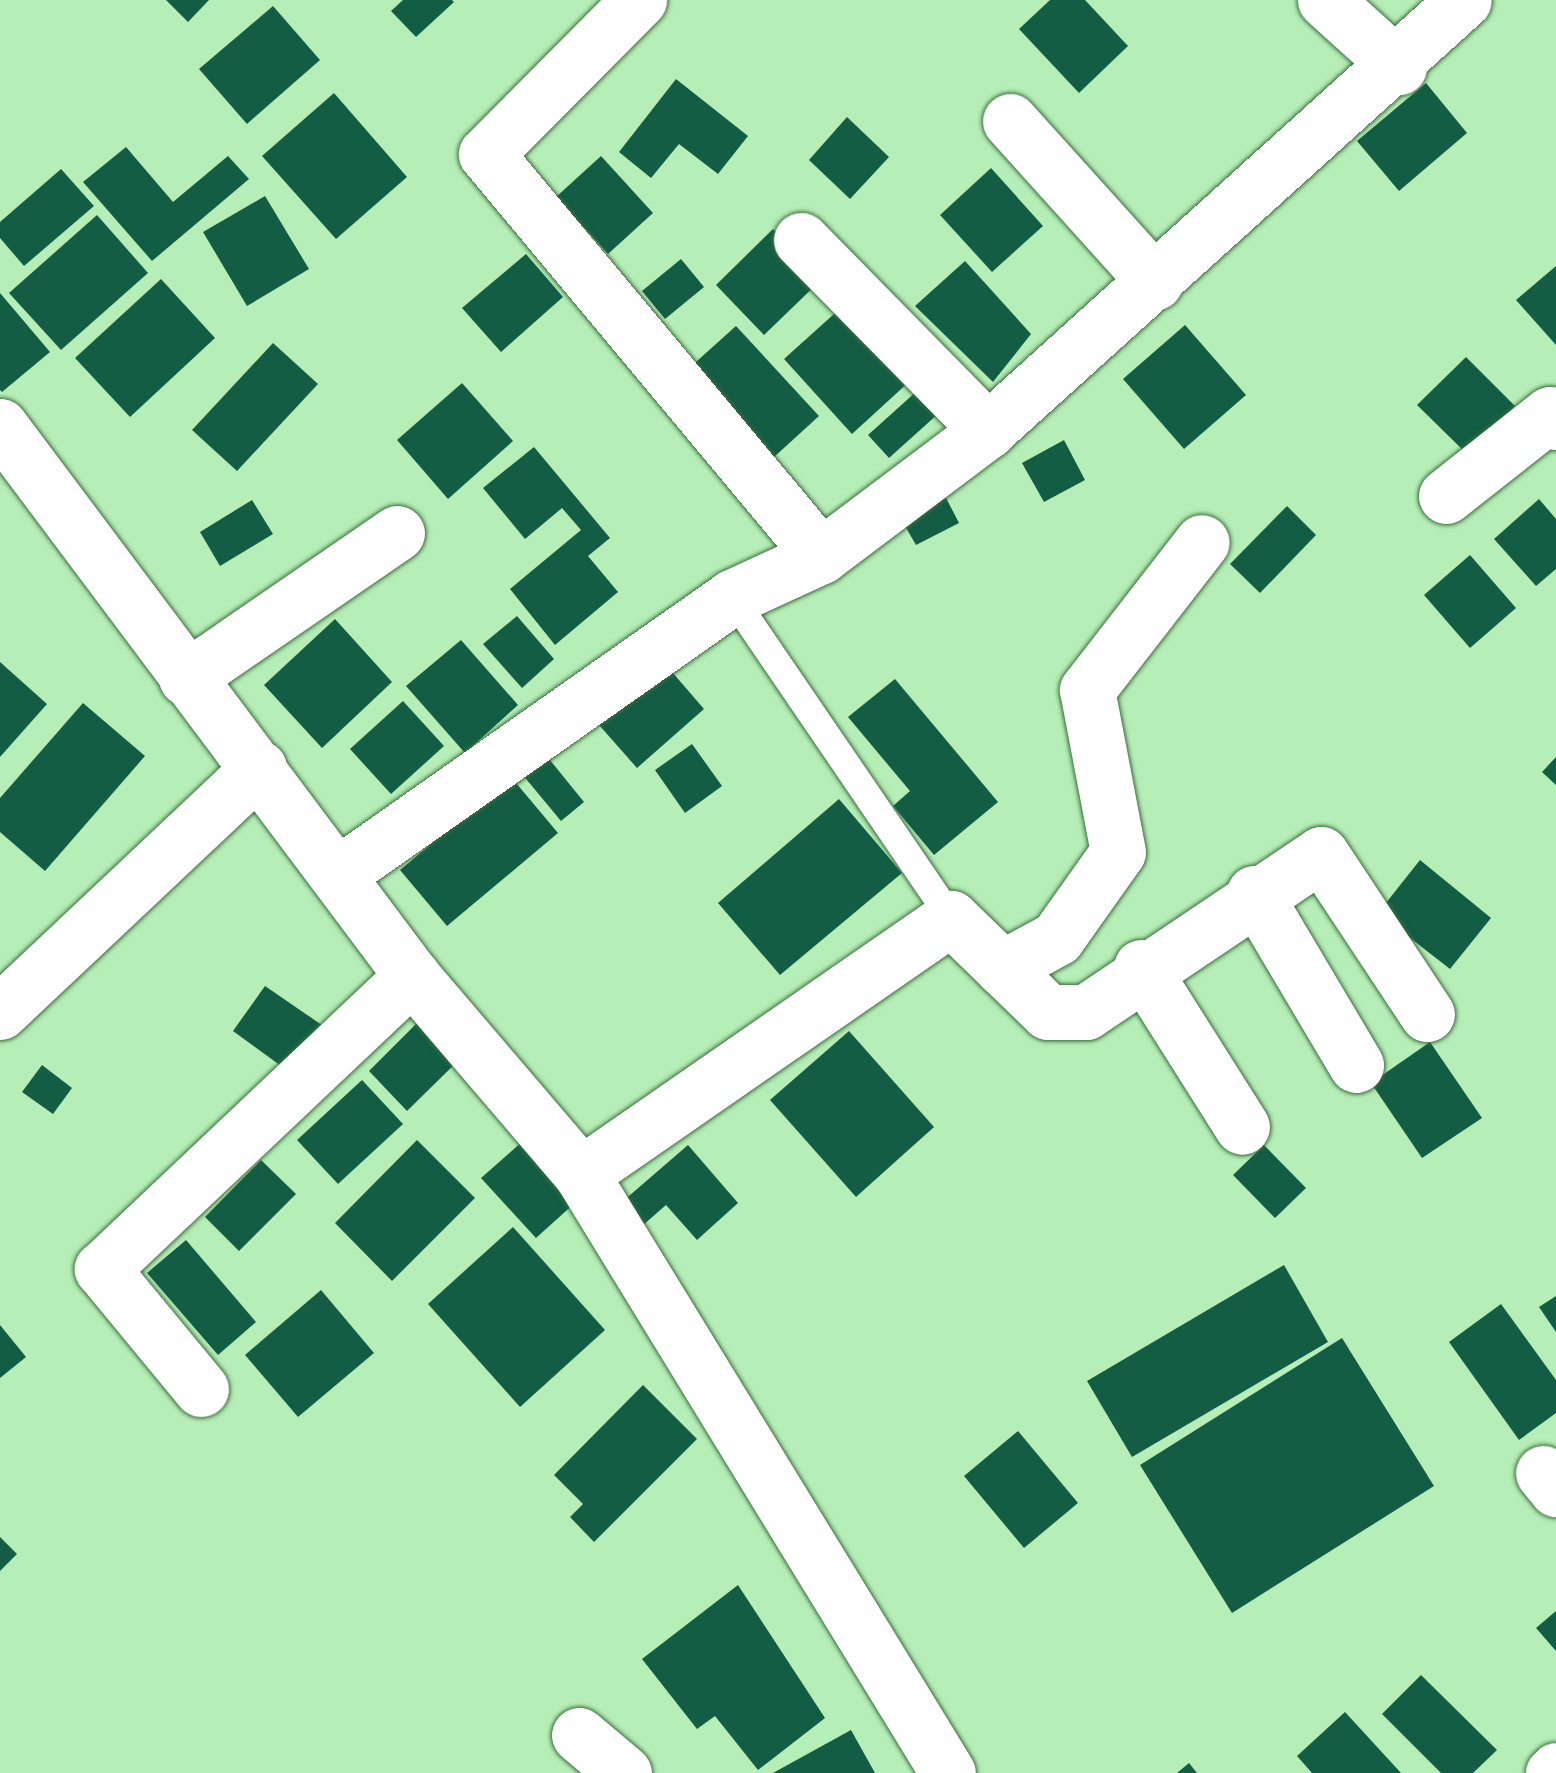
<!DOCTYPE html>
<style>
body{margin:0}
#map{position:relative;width:1556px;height:1773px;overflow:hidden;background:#b6eeb7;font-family:Karla,sans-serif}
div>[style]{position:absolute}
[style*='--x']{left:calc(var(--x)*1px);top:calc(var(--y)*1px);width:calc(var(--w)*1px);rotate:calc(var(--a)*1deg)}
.building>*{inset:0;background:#125d44}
.roads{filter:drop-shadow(0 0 2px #3a6d3d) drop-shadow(0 0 2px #3a6d3d)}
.service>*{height:28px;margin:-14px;padding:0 14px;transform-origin:14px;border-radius:14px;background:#fff}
.minor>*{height:55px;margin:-27.5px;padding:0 27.5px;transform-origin:27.5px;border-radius:27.5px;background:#fff}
span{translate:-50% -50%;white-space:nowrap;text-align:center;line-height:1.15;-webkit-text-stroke:10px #fefefe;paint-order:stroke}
</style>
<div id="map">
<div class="building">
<div style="clip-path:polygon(166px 0,209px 0,188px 22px)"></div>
<div style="clip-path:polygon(403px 0,452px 0,454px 2px,416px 37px,391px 11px)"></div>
<div style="clip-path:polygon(1050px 0,1085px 0,1128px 46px,1079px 93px,1019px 29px)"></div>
<div style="clip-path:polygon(273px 6px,320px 60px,247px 124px,199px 69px)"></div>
<div style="clip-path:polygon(676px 79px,748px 136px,718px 174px,679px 144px,651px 178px,619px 152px)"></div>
<div style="clip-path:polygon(1426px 83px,1467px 133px,1399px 191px,1357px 141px)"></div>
<div style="clip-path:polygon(334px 93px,407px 177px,336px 239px,262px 156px)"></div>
<div style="clip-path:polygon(847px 117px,889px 157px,850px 199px,809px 160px)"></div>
<div style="clip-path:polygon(126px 147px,173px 202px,228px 156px,249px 179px,152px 261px,83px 182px)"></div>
<div style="clip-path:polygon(601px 156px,653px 213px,608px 254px,556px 197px)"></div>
<div style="clip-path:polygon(991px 168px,1043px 226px,992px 272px,940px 215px)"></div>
<div style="clip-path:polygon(61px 169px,94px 206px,24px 266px,0 238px,0 222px)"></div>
<div style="clip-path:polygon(265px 196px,309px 269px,247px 306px,203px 232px)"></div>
<div style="clip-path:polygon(97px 215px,148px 273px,61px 350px,9px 293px)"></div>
<div style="clip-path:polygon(773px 229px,822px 279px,764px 335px,716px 285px)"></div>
<div style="clip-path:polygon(526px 254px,563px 297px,501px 352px,462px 308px)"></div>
<div style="clip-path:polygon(681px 259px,704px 287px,665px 319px,642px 291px)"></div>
<div style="clip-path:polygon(965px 261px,1031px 334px,993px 382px,915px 306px)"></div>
<div style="clip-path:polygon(1556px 266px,1556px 345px,1516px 300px)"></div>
<div style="clip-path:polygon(161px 279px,215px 338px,130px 417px,75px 358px)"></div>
<div style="clip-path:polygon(0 293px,50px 352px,2px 392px,0 390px)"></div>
<div style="clip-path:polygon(844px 305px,911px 380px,852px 434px,784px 359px)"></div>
<div style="clip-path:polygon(1185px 325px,1246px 395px,1184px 449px,1123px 379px)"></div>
<div style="clip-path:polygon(736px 326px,819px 416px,761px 469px,678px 378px)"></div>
<div style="clip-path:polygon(273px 343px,318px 384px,237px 471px,192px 430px)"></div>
<div style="clip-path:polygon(1466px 357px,1515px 406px,1467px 454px,1417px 405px)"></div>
<div style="clip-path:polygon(928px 381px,949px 404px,889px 458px,868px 435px)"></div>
<div style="clip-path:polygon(462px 383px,513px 441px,448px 499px,397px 440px)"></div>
<div style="clip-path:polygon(1064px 440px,1085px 480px,1044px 502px,1022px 463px)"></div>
<div style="clip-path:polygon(534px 447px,610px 538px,588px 556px,618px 592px,555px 645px,510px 589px,581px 530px,562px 508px,525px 539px,483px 488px)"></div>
<div style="clip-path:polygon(945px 496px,959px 523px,916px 545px,901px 519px)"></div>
<div style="clip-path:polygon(1539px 499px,1556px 519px,1556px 569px,1536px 586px,1494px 539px)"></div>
<div style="clip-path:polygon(252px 500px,273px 534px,220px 566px,200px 532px)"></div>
<div style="clip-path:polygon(1287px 506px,1316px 535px,1260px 593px,1230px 564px)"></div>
<div style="clip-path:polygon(1470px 555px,1516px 608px,1470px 648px,1424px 595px)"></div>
<div style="clip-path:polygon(517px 616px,554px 659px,522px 688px,483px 644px)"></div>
<div style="clip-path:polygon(335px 619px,392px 682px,322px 748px,264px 685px)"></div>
<div style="clip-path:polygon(461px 640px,518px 705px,465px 753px,406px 686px)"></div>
<div style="clip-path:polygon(660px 658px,704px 709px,637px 768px,592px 717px)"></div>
<div style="clip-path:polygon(0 662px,47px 704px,0 757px)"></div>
<div style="clip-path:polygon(895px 679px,998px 802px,934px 855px,893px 806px,910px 791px,848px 717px)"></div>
<div style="clip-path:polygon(403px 701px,444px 746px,391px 794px,350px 749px)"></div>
<div style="clip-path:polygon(83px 703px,145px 756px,45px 871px,0 832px,0 798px)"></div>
<div style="clip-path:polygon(692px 744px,722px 786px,685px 813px,655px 770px)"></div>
<div style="clip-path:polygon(541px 749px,584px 802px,561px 821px,517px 768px)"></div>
<div style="clip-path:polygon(1556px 757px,1556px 785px,1542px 772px)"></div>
<div style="clip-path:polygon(511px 777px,558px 833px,447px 926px,400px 870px)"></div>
<div style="clip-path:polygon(839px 799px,902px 873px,780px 975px,718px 903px)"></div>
<div style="clip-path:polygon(1420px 860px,1491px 918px,1450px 969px,1378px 913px)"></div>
<div style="clip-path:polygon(265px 986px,332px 1032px,299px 1079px,233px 1031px)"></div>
<div style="clip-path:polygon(423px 1017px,463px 1056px,407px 1111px,369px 1071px)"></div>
<div style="clip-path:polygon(849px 1031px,934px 1127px,856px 1197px,770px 1100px)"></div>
<div style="clip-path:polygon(1430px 1042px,1482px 1118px,1422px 1158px,1371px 1083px)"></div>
<div style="clip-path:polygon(42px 1065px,72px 1088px,53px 1114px,22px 1092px)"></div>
<div style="clip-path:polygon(362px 1080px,403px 1124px,338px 1184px,297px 1140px)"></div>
<div style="clip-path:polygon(417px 1140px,475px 1198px,392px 1281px,335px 1223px)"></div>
<div style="clip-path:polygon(523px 1141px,577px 1201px,536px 1238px,481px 1178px)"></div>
<div style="clip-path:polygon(688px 1145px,738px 1203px,697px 1240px,666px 1205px,642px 1226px,622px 1202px)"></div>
<div style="clip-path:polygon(1264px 1145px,1306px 1188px,1275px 1218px,1233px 1175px)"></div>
<div style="clip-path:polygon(261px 1160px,296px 1194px,239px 1251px,205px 1217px)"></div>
<div style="clip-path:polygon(513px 1227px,605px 1330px,520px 1407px,428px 1304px)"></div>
<div style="clip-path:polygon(186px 1240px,256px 1322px,218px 1355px,147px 1273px)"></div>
<div style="clip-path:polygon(1284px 1265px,1328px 1342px,1132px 1457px,1087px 1381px)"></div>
<div style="clip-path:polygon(321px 1290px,374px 1353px,298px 1417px,245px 1355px)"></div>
<div style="clip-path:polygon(1556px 1296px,1556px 1332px,1539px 1307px)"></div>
<div style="clip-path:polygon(1501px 1304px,1556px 1380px,1556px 1413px,1519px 1440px,1449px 1342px)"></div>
<div style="clip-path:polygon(0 1325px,26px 1357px,0 1378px)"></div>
<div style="clip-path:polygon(1342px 1338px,1434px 1486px,1232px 1613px,1140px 1465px)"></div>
<div style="clip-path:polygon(643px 1385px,697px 1439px,594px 1542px,570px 1517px,583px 1504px,554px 1475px)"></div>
<div style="clip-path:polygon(1018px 1431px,1078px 1503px,1024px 1548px,964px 1476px)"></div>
<div style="clip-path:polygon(0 1537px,17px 1554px,0 1571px)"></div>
<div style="clip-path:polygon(738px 1585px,825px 1718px,758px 1770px,715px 1716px,697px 1729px,642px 1659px)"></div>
<div style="clip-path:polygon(1556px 1611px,1556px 1651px,1536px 1628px)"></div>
<div style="clip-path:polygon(1421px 1675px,1497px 1750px,1473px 1773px,1441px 1773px,1382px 1714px)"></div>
<div style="clip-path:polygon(1345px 1712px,1401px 1773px,1312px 1773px,1297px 1756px)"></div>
<div style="clip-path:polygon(851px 1730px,875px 1773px,773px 1773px)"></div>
<div style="clip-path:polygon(1189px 1763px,1197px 1773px,1177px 1773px)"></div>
</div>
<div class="roads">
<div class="service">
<div style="--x:732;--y:597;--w:389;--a:55.7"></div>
</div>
<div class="minor">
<div style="--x:639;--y:0;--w:217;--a:134.8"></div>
<div style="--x:486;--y:154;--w:523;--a:50.19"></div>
<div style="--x:1325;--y:0;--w:100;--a:42.2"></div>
<div style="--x:1010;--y:121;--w:217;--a:48"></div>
<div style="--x:801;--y:240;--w:267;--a:45.5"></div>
<div style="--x:0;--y:426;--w:687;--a:53.16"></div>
<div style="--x:412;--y:976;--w:260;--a:49.5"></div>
<div style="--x:581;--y:1174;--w:702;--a:58.5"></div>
<div style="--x:1446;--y:496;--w:132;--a:-38.3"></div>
<div style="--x:1550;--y:414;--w:10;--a:53"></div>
<div style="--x:186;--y:678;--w:256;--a:-34.5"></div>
<div style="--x:341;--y:872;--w:478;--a:-35.1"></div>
<div style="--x:732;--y:597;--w:98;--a:-24.7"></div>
<div style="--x:821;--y:556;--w:209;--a:-37"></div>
<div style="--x:988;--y:430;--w:641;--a:-42.09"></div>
<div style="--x:1254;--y:893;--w:200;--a:59.3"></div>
<div style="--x:1141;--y:967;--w:189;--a:57.7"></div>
<div style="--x:1002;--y:968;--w:63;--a:-28.6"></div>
<div style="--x:1057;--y:938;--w:105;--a:-54.7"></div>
<div style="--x:1118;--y:852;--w:165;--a:-100.8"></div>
<div style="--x:1087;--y:690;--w:187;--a:-52.2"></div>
<div style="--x:0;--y:1012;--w:356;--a:-43.3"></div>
<div style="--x:581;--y:1174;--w:450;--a:-34.7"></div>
<div style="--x:951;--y:918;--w:135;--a:44.1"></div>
<div style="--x:1048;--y:1012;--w:38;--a:0"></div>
<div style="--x:1086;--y:1012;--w:283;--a:-33.9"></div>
<div style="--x:1321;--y:854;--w:192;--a:56.5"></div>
<div style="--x:201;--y:1389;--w:156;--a:-129.5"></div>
<div style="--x:102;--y:1269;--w:427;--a:-43.4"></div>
<div style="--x:1543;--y:1473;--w:21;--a:51"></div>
<div style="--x:579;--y:1735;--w:59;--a:40.2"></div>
<div style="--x:1553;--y:1773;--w:4;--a:-45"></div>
</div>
</div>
</div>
